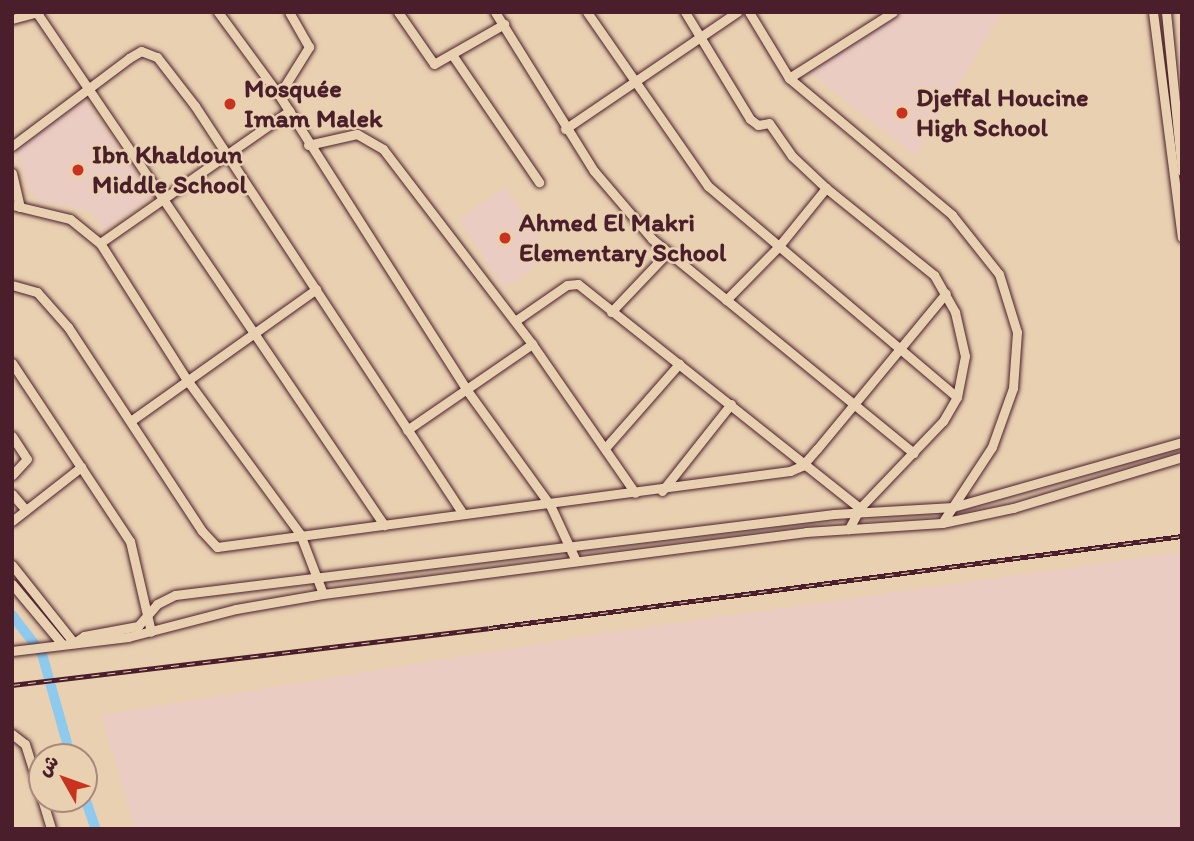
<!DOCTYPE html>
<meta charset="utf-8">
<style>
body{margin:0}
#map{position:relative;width:1194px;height:841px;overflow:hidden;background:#e9d0b1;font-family:Itim,"Playpen Sans Arabic",sans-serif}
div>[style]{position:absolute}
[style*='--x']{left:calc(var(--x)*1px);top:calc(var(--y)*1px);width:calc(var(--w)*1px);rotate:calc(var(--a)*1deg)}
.built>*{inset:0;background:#eaccc2}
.canal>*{height:10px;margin:-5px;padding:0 5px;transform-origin:5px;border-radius:5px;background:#8dcaee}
.roads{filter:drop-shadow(0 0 2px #4a1f2b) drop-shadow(0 0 2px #4a1f2b)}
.street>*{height:9px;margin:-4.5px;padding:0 4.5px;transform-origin:4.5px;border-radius:4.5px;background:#e9d0b1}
.rail>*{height:5px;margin-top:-2.5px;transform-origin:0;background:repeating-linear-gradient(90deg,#e9d0b1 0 8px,#4a1f2b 0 16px);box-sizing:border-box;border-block:2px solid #4a1f2b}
.dots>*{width:19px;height:19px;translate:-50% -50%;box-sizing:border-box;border:4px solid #e9d0b1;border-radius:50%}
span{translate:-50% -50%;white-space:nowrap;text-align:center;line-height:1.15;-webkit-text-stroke:5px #e9d0b1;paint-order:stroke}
.poi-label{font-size:26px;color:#4a1f2b;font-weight:700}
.left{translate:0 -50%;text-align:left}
.frame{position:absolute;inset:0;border:14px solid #4a1f2b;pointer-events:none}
.north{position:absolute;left:28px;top:743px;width:70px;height:70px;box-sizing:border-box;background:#e9d0b1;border:2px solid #a9897b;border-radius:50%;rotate:310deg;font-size:19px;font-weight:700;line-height:28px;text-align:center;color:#4a1f2b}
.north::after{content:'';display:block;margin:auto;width:24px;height:32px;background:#c8321e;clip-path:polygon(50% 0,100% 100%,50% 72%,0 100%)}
</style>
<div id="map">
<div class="built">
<div style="clip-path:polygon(902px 12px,1002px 12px,916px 156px,808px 71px)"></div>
<div style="clip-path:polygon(85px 100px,152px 197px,103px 230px,90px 211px,38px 201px,29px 191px,16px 149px)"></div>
<div style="clip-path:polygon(506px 187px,550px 257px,504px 288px,459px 219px)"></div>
<div style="clip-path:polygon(1182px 552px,1182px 829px,135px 829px,102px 715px,606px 633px)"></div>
</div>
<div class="canal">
<div style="--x:12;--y:615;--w:49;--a:52.4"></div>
<div style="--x:42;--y:654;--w:107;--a:74.3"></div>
<div style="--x:84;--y:795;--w:36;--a:71"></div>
</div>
<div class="roads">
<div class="street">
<div style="--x:218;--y:12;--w:103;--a:53.7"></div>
<div style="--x:279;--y:95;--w:348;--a:57.5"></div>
<div style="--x:466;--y:389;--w:143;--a:54.1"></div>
<div style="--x:550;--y:505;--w:62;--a:65.1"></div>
<div style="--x:398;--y:12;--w:63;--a:55.3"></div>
<div style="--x:434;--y:64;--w:81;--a:-29.7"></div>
<div style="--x:495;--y:12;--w:187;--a:58.1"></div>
<div style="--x:594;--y:171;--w:89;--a:49.5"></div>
<div style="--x:652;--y:239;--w:338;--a:39.3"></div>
<div style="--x:587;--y:12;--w:212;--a:55.2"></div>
<div style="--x:708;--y:186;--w:326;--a:40.3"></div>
<div style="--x:685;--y:12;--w:125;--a:58.7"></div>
<div style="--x:750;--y:119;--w:10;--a:37"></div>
<div style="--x:758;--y:125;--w:11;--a:-10"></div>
<div style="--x:769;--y:123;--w:40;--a:55.1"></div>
<div style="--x:792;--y:156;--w:47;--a:43.3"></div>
<div style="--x:826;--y:188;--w:139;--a:38.9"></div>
<div style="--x:934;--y:275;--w:43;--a:60.4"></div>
<div style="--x:955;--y:312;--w:45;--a:77.2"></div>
<div style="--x:965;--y:356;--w:42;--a:101"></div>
<div style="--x:957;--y:397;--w:28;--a:120"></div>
<div style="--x:943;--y:421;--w:120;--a:133.7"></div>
<div style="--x:860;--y:508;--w:24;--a:118"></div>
<div style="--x:749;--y:12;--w:77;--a:58.8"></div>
<div style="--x:789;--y:78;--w:213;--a:40"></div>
<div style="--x:952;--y:215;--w:75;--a:51.5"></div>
<div style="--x:999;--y:274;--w:61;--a:72.8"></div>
<div style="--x:1017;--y:332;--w:56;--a:94.1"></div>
<div style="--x:1013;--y:388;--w:63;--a:109.6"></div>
<div style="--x:992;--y:447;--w:91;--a:123.3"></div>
<div style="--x:1153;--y:12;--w:227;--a:82.7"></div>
<div style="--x:1166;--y:12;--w:160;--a:84.3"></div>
<div style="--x:37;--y:13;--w:619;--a:55.87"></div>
<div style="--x:12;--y:19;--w:28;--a:-15"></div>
<div style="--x:453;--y:56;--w:153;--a:55.7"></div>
<div style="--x:789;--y:78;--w:123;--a:-32.4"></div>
<div style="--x:279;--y:95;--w:57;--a:-58"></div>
<div style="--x:309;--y:47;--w:40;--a:-119.7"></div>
<div style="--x:565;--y:129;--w:208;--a:-34.2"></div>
<div style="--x:308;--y:145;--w:50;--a:-12.7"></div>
<div style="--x:357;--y:134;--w:30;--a:30"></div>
<div style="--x:383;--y:149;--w:245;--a:52.6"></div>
<div style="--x:532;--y:344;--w:181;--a:55.3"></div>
<div style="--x:12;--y:146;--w:146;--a:-36.9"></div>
<div style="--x:129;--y:58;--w:14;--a:-30"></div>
<div style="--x:141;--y:51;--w:17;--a:21"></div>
<div style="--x:157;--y:57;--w:62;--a:52.2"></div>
<div style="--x:195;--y:106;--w:487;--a:56.7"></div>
<div style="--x:12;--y:173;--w:35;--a:77"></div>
<div style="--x:12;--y:205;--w:60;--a:13.6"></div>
<div style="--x:70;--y:219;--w:38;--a:39"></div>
<div style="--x:100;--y:243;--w:162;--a:57.6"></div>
<div style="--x:187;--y:380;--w:191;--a:53.7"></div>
<div style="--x:300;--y:534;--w:64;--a:69"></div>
<div style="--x:100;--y:243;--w:231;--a:-34.9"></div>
<div style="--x:12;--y:285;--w:26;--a:16"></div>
<div style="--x:37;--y:292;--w:47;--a:48.5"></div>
<div style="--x:68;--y:327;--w:244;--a:56.7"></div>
<div style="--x:202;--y:531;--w:22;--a:47"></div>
<div style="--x:217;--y:547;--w:578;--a:-7.56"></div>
<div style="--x:790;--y:471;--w:13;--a:-23"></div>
<div style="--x:802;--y:466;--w:23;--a:-49"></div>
<div style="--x:817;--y:449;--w:202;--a:-50.4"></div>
<div style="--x:726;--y:300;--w:76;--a:-45.5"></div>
<div style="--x:779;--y:246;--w:75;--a:-51"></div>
<div style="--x:611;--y:312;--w:83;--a:-46.5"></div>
<div style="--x:515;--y:321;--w:63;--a:-34.7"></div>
<div style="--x:567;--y:285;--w:11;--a:-5"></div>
<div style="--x:578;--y:284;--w:360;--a:38.5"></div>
<div style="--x:12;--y:363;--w:214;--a:56.5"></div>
<div style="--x:130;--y:541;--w:93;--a:77"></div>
<div style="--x:132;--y:420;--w:226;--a:-35.4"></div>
<div style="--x:407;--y:430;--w:152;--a:-34.5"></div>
<div style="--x:12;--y:436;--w:27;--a:57"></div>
<div style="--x:27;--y:459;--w:22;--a:133"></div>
<div style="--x:606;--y:447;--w:111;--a:-48.7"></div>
<div style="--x:662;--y:491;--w:111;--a:-51.6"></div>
<div style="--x:12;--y:494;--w:21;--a:49"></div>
<div style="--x:12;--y:521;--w:88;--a:-38"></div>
<div style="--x:12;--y:565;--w:100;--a:51.5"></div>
<div style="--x:12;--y:584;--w:78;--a:50.2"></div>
<div style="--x:74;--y:643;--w:12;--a:-35"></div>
<div style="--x:84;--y:636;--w:55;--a:-10.5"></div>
<div style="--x:138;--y:626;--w:29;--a:-49"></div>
<div style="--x:157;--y:604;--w:20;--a:-27"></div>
<div style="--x:175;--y:595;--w:664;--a:-7.01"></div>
<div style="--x:834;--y:514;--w:119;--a:-3.4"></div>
<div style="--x:953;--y:507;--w:238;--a:-15.8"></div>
<div style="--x:12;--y:651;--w:117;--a:-6.9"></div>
<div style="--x:128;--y:637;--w:112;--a:-14.5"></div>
<div style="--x:236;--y:609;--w:88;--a:-9.8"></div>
<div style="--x:323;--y:594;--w:487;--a:-7.3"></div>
<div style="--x:806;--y:532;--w:136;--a:-3.8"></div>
<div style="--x:942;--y:523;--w:73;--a:-11.9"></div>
<div style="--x:1013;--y:508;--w:177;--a:-16.8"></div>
<div style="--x:12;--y:734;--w:16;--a:38"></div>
<div style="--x:25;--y:744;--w:57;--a:72.5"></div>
<div style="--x:42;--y:799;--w:31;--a:73"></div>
</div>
</div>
<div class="rail">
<div style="--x:12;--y:685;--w:480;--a:-6.8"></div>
<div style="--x:489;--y:628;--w:699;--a:-7.56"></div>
</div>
<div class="dots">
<div style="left:230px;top:104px;background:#c8321e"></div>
<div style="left:902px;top:113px;background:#c8321e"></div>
<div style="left:78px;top:170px;background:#c8321e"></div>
<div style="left:505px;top:238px;background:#c8321e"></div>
</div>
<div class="poi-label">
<span class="left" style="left:244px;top:104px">Mosquée<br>Imam Malek</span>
<span class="left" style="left:916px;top:113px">Djeffal Houcine<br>High School</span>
<span class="left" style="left:92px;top:170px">Ibn Khaldoun<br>Middle School</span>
<span class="left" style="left:519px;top:238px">Ahmed El Makri<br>Elementary School</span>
</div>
<div class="frame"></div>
<div class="north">ش</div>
</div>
